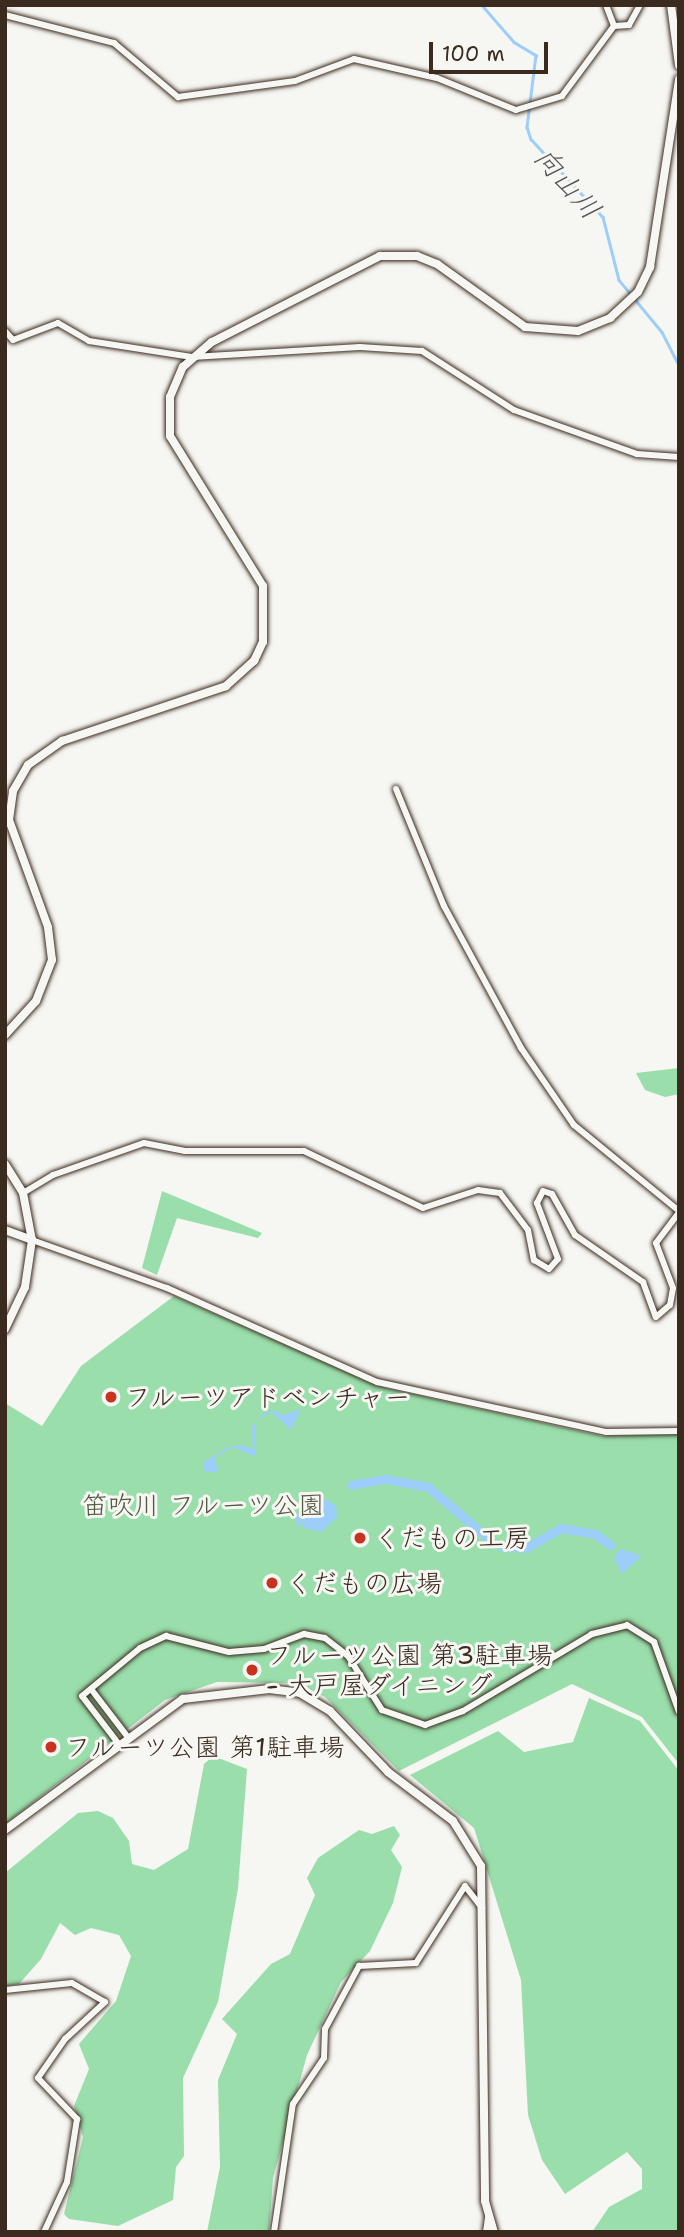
<!DOCTYPE html>
<meta charset="utf-8">
<style>
body{margin:0}
#map{position:relative;width:684px;height:2237px;overflow:hidden;background:#f6f6f2;font-family:"Shantell Sans","Klee One",sans-serif}
div>[style]{position:absolute}
[style*='--x']{left:calc(var(--x)*1px);top:calc(var(--y)*1px);width:calc(var(--w)*1px);rotate:calc(var(--a)*1deg)}
.green>*{inset:0;background:#99deab}
.water>*{inset:0;background:#9dcdf9}
.stream>*{height:2.5px;margin:-1.25px;padding:0 1.25px;transform-origin:1.25px;border-radius:1.25px;background:#9dcdf9}
.canal>*{height:9px;margin:-4.5px;padding:0 4.5px;transform-origin:4.5px;border-radius:4.5px;background:#9dcdf9}
.roads{filter:drop-shadow(0 0 2px #3b2a1e) drop-shadow(0 0 2px #3b2a1e)}
.minor>*{height:6px;margin:-3px;padding:0 3px;transform-origin:3px;border-radius:3px;background:#f6f6f2}
.tertiary>*{height:8px;margin:-4px;padding:0 4px;transform-origin:4px;border-radius:4px;background:#f6f6f2}
.dots>*{width:19px;height:19px;translate:-50% -50%;box-sizing:border-box;border:4px solid #f6f6f2;border-radius:50%}
span{translate:-50% -50%;white-space:nowrap;text-align:center;line-height:1.15;-webkit-text-stroke:6px #f6f6f2;paint-order:stroke}
.poi-label{font-size:26px;color:#3b2a1e}
.left{translate:0 -50%;text-align:left}
.park-label{font-size:26px;color:#525741}
.water-label{font-size:28px;color:#545355;font-style:italic}
.frame{position:absolute;inset:0;border:7px solid #3b2a1e;pointer-events:none}
.scale{position:absolute;left:429px;top:42px;width:119px;height:32px;box-sizing:border-box;border:4px solid #3b2a1e;border-top:0;padding-left:9px;font-size:21px;line-height:24px;white-space:nowrap;color:#3b2a1e;-webkit-text-stroke:5px #f6f6f2;paint-order:stroke}
</style>
<div id="map">
<div class="green">
<div style="clip-path:polygon(679px 1068px,679px 1094px,665px 1097px,645px 1090px,636px 1073px)"></div>
<div style="clip-path:polygon(162px 1191px,262px 1233px,258px 1238px,177px 1218px,157px 1275px,142px 1268px)"></div>
<div style="clip-path:polygon(174px 1296px,385px 1388px,602px 1436px,679px 1434px,679px 1764px,642px 1717px,572px 1684px,399px 1771px,325px 1697px,298px 1683px,217px 1682px,165px 1700px,5px 1824px,5px 1403px,42px 1426px,81px 1366px)"></div>
<div style="clip-path:polygon(589px 1698px,640px 1721px,679px 1771px,679px 2232px,592px 2232px,609px 2207px,642px 2189px,642px 2169px,627px 2152px,565px 2194px,542px 2160px,528px 2115px,521px 1980px,474px 1828px,410px 1775px,498px 1731px,524px 1752px,573px 1742px)"></div>
<div style="clip-path:polygon(213px 1756px,247px 1769px,238px 1888px,218px 2002px,183px 2078px,184px 2156px,176px 2167px,173px 2200px,118px 2226px,69px 2219px,64px 2214px,83px 2137px,74px 2106px,89px 2069px,79px 2044px,116px 2001px,131px 1956px,119px 1935px,91px 1928px,75px 1935px,60px 1923px,41px 1959px,19px 1984px,5px 1986px,5px 1873px,78px 1813px,98px 1811px,113px 1818px,129px 1841px,132px 1864px,154px 1870px,188px 1849px,204px 1764px)"></div>
<div style="clip-path:polygon(394px 1826px,400px 1835px,391px 1850px,402px 1867px,393px 1903px,370px 1951px,341px 1982px,307px 2055px,273px 2178px,269px 2232px,207px 2232px,220px 2167px,218px 2080px,237px 2034px,222px 2019px,271px 1964px,290px 1954px,315px 1895px,307px 1878px,318px 1858px,359px 1830px,372px 1834px)"></div>
</div>
<div class="water">
<div style="clip-path:polygon(301px 1409px,291px 1430px,271px 1412px,256px 1422px,256px 1457px,233px 1447px,215px 1457px,218px 1473px,204px 1471px,204px 1462px,228px 1447px,241px 1445px,253px 1449px,252px 1426px,265px 1413px,269px 1411px,275px 1411px,283px 1415px)"></div>
<div style="clip-path:polygon(318px 1496px,336px 1505px,337px 1517px,322px 1532px,304px 1528px,303px 1522px,297px 1529px,296px 1516px)"></div>
<div style="clip-path:polygon(620px 1549px,642px 1556px,622px 1574px,614px 1558px)"></div>
</div>
<div class="stream">
<div style="--x:482;--y:5;--w:49;--a:49.1"></div>
<div style="--x:514;--y:42;--w:26;--a:31"></div>
<div style="--x:536;--y:55;--w:73;--a:97.1"></div>
<div style="--x:527;--y:127;--w:13;--a:72"></div>
<div style="--x:531;--y:139;--w:106;--a:47.3"></div>
<div style="--x:603;--y:217;--w:65;--a:75.7"></div>
<div style="--x:619;--y:280;--w:67;--a:50.4"></div>
<div style="--x:662;--y:332;--w:37;--a:63"></div>
</div>
<div class="canal">
<div style="--x:351;--y:1485;--w:35;--a:-10"></div>
<div style="--x:385;--y:1479;--w:44;--a:10.5"></div>
<div style="--x:428;--y:1487;--w:80;--a:40.4"></div>
<div style="--x:502;--y:1547;--w:24;--a:2"></div>
<div style="--x:526;--y:1548;--w:40;--a:-29.7"></div>
<div style="--x:561;--y:1528;--w:35;--a:10"></div>
<div style="--x:595;--y:1534;--w:19;--a:36"></div>
</div>
<div class="roads">
<div class="minor">
<div style="--x:606;--y:5;--w:22;--a:69"></div>
<div style="--x:5;--y:15;--w:113;--a:14.4"></div>
<div style="--x:114;--y:43;--w:84;--a:40.2"></div>
<div style="--x:178;--y:97;--w:118;--a:-7.8"></div>
<div style="--x:295;--y:81;--w:63;--a:-20.4"></div>
<div style="--x:354;--y:59;--w:85;--a:12.9"></div>
<div style="--x:437;--y:78;--w:85;--a:22.1"></div>
<div style="--x:516;--y:110;--w:48;--a:-16.9"></div>
<div style="--x:562;--y:96;--w:87;--a:-53.4"></div>
<div style="--x:614;--y:26;--w:15;--a:-4"></div>
<div style="--x:629;--y:25;--w:23;--a:-61"></div>
<div style="--x:5;--y:331;--w:12;--a:48"></div>
<div style="--x:13;--y:340;--w:48;--a:-20.7"></div>
<div style="--x:58;--y:323;--w:36;--a:30"></div>
<div style="--x:89;--y:341;--w:104;--a:8.8"></div>
<div style="--x:192;--y:357;--w:168;--a:-3.4"></div>
<div style="--x:360;--y:347;--w:62;--a:3.7"></div>
<div style="--x:422;--y:351;--w:109;--a:32.7"></div>
<div style="--x:514;--y:410;--w:131;--a:19.7"></div>
<div style="--x:637;--y:454;--w:42;--a:4.1"></div>
<div style="--x:396;--y:789;--w:126;--a:67.7"></div>
<div style="--x:444;--y:906;--w:162;--a:61.5"></div>
<div style="--x:521;--y:1048;--w:93;--a:55.5"></div>
<div style="--x:574;--y:1125;--w:136;--a:39.3"></div>
<div style="--x:23;--y:1193;--w:35;--a:-31"></div>
<div style="--x:53;--y:1175;--w:96;--a:-19.4"></div>
<div style="--x:144;--y:1143;--w:42;--a:11"></div>
<div style="--x:185;--y:1151;--w:119;--a:0"></div>
<div style="--x:304;--y:1151;--w:132;--a:25.6"></div>
<div style="--x:423;--y:1208;--w:58;--a:-18.1"></div>
<div style="--x:478;--y:1190;--w:22;--a:8"></div>
<div style="--x:500;--y:1193;--w:46;--a:52.9"></div>
<div style="--x:528;--y:1230;--w:31;--a:79"></div>
<div style="--x:534;--y:1260;--w:17;--a:31"></div>
<div style="--x:549;--y:1269;--w:13;--a:-48"></div>
<div style="--x:558;--y:1259;--w:60;--a:-110.6"></div>
<div style="--x:537;--y:1203;--w:13;--a:-63"></div>
<div style="--x:543;--y:1191;--w:9;--a:18"></div>
<div style="--x:552;--y:1194;--w:47;--a:60.7"></div>
<div style="--x:575;--y:1235;--w:83;--a:34.7"></div>
<div style="--x:643;--y:1282;--w:37;--a:70"></div>
<div style="--x:656;--y:1317;--w:18;--a:-41"></div>
<div style="--x:670;--y:1305;--w:17;--a:-80"></div>
<div style="--x:673;--y:1288;--w:48;--a:-110.7"></div>
<div style="--x:656;--y:1243;--w:39;--a:-53"></div>
<div style="--x:32;--y:1240;--w:143;--a:19.6"></div>
<div style="--x:167;--y:1288;--w:230;--a:24.1"></div>
<div style="--x:377;--y:1382;--w:235;--a:12.3"></div>
<div style="--x:607;--y:1432;--w:72;--a:-0.8"></div>
<div style="--x:91;--y:1689;--w:59;--a:52.5"></div>
<div style="--x:118;--y:1743;--w:59;--a:-127.5"></div>
<div style="--x:82;--y:1696;--w:75;--a:-39.6"></div>
<div style="--x:140;--y:1648;--w:29;--a:-25"></div>
<div style="--x:166;--y:1636;--w:65;--a:14.3"></div>
<div style="--x:229;--y:1652;--w:35;--a:-5"></div>
<div style="--x:264;--y:1649;--w:43;--a:-20.6"></div>
<div style="--x:304;--y:1634;--w:21;--a:11"></div>
<div style="--x:325;--y:1638;--w:29;--a:38"></div>
<div style="--x:348;--y:1656;--w:64;--a:57.8"></div>
<div style="--x:382;--y:1710;--w:46;--a:19.2"></div>
<div style="--x:425;--y:1725;--w:40;--a:-20.2"></div>
<div style="--x:463;--y:1711;--w:150;--a:-30.8"></div>
<div style="--x:592;--y:1634;--w:36;--a:-14"></div>
<div style="--x:627;--y:1625;--w:32;--a:32"></div>
<div style="--x:654;--y:1642;--w:74;--a:70.3"></div>
<div style="--x:5;--y:1990;--w:67;--a:-6"></div>
<div style="--x:72;--y:1983;--w:38;--a:30"></div>
<div style="--x:105;--y:2002;--w:54;--a:137.2"></div>
<div style="--x:65;--y:2039;--w:47;--a:124.7"></div>
<div style="--x:38;--y:2078;--w:57;--a:46.4"></div>
<div style="--x:77;--y:2119;--w:64;--a:99"></div>
<div style="--x:67;--y:2182;--w:55;--a:114.7"></div>
<div style="--x:274;--y:2232;--w:129;--a:-81.6"></div>
<div style="--x:293;--y:2104;--w:55;--a:-56"></div>
<div style="--x:324;--y:2058;--w:29;--a:-88"></div>
<div style="--x:325;--y:2029;--w:72;--a:-61.6"></div>
<div style="--x:359;--y:1966;--w:57;--a:-3"></div>
<div style="--x:416;--y:1963;--w:91;--a:-57.5"></div>
<div style="--x:465;--y:1886;--w:28;--a:52"></div>
<div style="--x:486;--y:2232;--w:15;--a:-82"></div>
</div>
<div class="tertiary">
<div style="--x:671;--y:5;--w:61;--a:82.4"></div>
<div style="--x:5;--y:1035;--w:46;--a:-47.6"></div>
<div style="--x:36;--y:1001;--w:44;--a:-68.7"></div>
<div style="--x:52;--y:960;--w:33;--a:-97"></div>
<div style="--x:48;--y:927;--w:114;--a:-110"></div>
<div style="--x:9;--y:820;--w:29;--a:-82"></div>
<div style="--x:13;--y:791;--w:30;--a:-60"></div>
<div style="--x:28;--y:765;--w:42;--a:-35.2"></div>
<div style="--x:62;--y:741;--w:173;--a:-18.5"></div>
<div style="--x:226;--y:686;--w:38;--a:-42"></div>
<div style="--x:254;--y:661;--w:21;--a:-65"></div>
<div style="--x:263;--y:642;--w:56;--a:-90"></div>
<div style="--x:263;--y:586;--w:176;--a:-121.8"></div>
<div style="--x:170;--y:436;--w:39;--a:-90"></div>
<div style="--x:170;--y:397;--w:33;--a:-67"></div>
<div style="--x:183;--y:367;--w:38;--a:-41"></div>
<div style="--x:212;--y:342;--w:189;--a:-27.1"></div>
<div style="--x:380;--y:256;--w:37;--a:0"></div>
<div style="--x:417;--y:256;--w:22;--a:22"></div>
<div style="--x:437;--y:264;--w:108;--a:35.6"></div>
<div style="--x:525;--y:327;--w:53;--a:4.3"></div>
<div style="--x:578;--y:331;--w:35;--a:-22"></div>
<div style="--x:610;--y:318;--w:38;--a:-43"></div>
<div style="--x:638;--y:292;--w:28;--a:-64"></div>
<div style="--x:650;--y:267;--w:190;--a:-81.2"></div>
<div style="--x:5;--y:1164;--w:34;--a:58"></div>
<div style="--x:23;--y:1193;--w:48;--a:79.2"></div>
<div style="--x:32;--y:1240;--w:48;--a:98.5"></div>
<div style="--x:25;--y:1287;--w:47;--a:115.5"></div>
<div style="--x:5;--y:1230;--w:29;--a:20"></div>
<div style="--x:5;--y:1830;--w:221;--a:-36.4"></div>
<div style="--x:183;--y:1699;--w:87;--a:-6.6"></div>
<div style="--x:269;--y:1689;--w:31;--a:7"></div>
<div style="--x:300;--y:1693;--w:35;--a:31"></div>
<div style="--x:330;--y:1711;--w:84;--a:46.4"></div>
<div style="--x:388;--y:1772;--w:81;--a:37"></div>
<div style="--x:453;--y:1821;--w:53;--a:58.1"></div>
<div style="--x:481;--y:1866;--w:335;--a:89.3"></div>
<div style="--x:485;--y:2201;--w:32;--a:74"></div>
</div>
</div>
<div class="dots">
<div style="left:111px;top:1397px;background:#c8321e"></div>
<div style="left:360px;top:1538px;background:#c8321e"></div>
<div style="left:272px;top:1583px;background:#c8321e"></div>
<div style="left:252px;top:1670px;background:#c8321e"></div>
<div style="left:51px;top:1747px;background:#c8321e"></div>
</div>
<div class="poi-label">
<span class="left" style="left:125px;top:1397px">フルーツアドベンチャー</span>
<span class="left" style="left:374px;top:1538px">くだもの工房</span>
<span class="left" style="left:286px;top:1583px">くだもの広場</span>
<span class="left" style="left:266px;top:1670px">フルーツ公園 第3駐車場<br>- 大戸屋ダイニング</span>
<span class="left" style="left:65px;top:1747px">フルーツ公園 第1駐車場</span>
</div>
<div class="park-label">
<span style="left:203px;top:1505px">笛吹川 フルーツ公園</span>
</div>
<div class="water-label">
<span style="left:568px;top:183px;rotate:49deg">向山川</span>
</div>
<div class="frame"></div>
<div class="scale">100 m</div>
</div>
